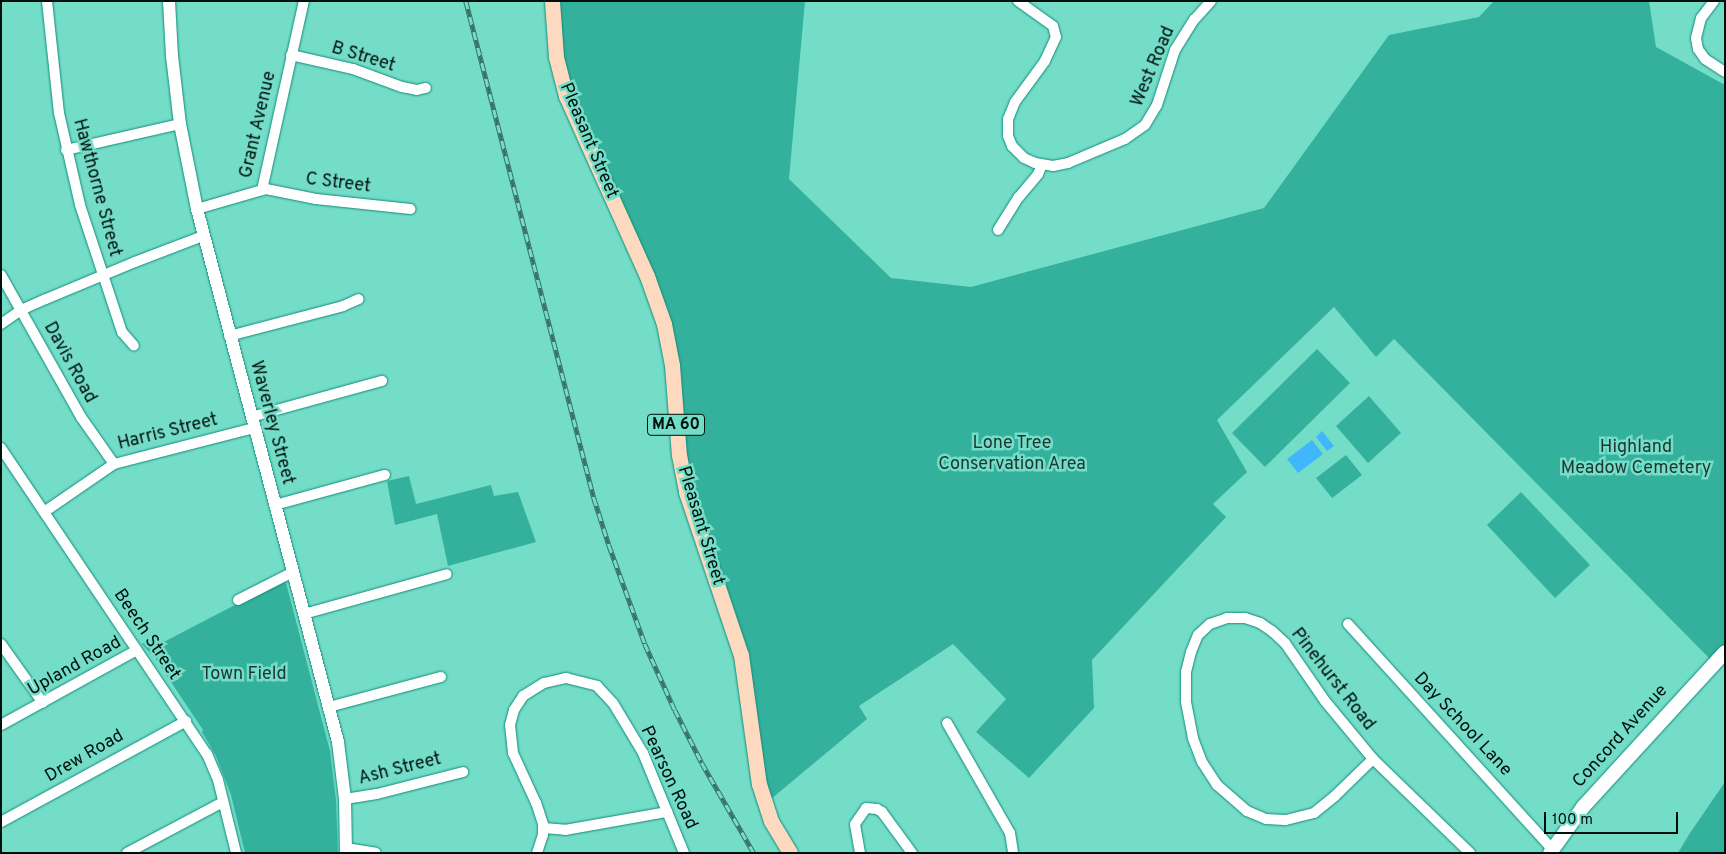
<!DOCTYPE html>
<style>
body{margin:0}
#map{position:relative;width:1726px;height:854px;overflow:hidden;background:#74ddc8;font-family:Overpass,sans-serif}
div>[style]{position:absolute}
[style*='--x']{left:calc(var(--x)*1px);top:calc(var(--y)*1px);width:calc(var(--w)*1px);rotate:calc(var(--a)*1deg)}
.green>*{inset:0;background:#33b19c}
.water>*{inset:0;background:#40b7fd}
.roads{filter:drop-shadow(0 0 1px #108d7b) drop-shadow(0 0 1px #108d7b)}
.minor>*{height:10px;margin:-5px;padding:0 5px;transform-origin:5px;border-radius:5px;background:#fff}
.tertiary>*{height:12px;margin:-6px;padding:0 6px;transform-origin:6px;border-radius:6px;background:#fff}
.secondary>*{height:14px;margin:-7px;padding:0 7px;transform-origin:7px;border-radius:7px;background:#fff}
.primary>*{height:15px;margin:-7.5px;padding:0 7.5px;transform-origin:7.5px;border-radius:7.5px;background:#fddabf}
.rail>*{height:4.5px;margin-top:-2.25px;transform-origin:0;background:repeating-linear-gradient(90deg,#74ddc8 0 8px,#387366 0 16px);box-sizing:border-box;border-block:1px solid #387366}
span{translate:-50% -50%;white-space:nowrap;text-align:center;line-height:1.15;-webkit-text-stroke:5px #74ddc8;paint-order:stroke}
.shield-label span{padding:1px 4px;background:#74ddc8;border:1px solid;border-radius:4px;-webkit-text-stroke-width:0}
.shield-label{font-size:16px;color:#00100c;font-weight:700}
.street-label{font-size:18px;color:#00100c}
.park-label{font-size:18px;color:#1b3630}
.frame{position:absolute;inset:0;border:2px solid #00100c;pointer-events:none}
.scale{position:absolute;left:1544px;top:812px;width:134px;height:22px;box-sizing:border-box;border:2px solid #00100c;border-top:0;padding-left:6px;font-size:15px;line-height:18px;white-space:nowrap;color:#00100c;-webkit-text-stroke:4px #74ddc8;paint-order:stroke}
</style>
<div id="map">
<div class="green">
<div style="clip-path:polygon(558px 1px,805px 1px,789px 179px,891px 278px,971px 287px,1264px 208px,1389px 35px,1479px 17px,1494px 1px,1649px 1px,1656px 47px,1725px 85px,1725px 645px,1711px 660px,1394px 339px,1376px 357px,1334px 307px,1217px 420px,1247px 472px,1213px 504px,1226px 517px,1092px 660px,1094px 708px,1029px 778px,976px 732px,1006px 699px,953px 644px,859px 706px,867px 719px,771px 799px,759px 754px,754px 692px,750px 662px,710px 537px,697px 509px,687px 471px,679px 374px,575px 103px,564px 65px)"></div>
<div style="clip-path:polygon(1317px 349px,1350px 383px,1265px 467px,1232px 433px)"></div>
<div style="clip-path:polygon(1369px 396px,1401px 433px,1368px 463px,1336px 426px)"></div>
<div style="clip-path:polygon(1346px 455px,1362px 475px,1332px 498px,1316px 478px)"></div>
<div style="clip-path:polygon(409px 476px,416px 504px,491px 485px,494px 496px,518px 492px,536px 542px,448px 566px,437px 514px,395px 525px,387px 481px)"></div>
<div style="clip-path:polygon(1521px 492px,1590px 565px,1555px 598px,1487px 525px)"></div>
<div style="clip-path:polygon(285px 579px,330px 751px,336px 800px,338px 853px,245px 853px,231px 795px,216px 756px,202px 732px,203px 730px,155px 658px,142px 644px,153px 638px,158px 645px)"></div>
<div style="clip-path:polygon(1725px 782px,1725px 853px,1678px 853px,1690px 833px)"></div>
</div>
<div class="water">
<div style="clip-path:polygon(1322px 431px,1334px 446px,1327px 451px,1316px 437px)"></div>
<div style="clip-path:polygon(1312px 440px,1323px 454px,1298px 473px,1287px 459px)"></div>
</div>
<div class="roads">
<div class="minor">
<div style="--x:47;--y:1;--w:113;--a:83.9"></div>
<div style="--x:59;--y:113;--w:94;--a:77.1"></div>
<div style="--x:80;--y:205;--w:134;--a:71.7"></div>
<div style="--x:122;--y:332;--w:18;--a:49"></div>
<div style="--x:1018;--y:1;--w:43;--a:35.5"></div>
<div style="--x:1053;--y:26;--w:11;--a:75"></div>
<div style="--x:1056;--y:37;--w:26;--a:115"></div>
<div style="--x:1045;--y:61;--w:51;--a:126.2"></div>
<div style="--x:1015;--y:102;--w:18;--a:112"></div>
<div style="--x:1008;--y:119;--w:17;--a:90"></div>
<div style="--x:1008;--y:136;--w:11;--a:68"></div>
<div style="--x:1012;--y:146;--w:17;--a:45"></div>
<div style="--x:1024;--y:158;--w:12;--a:24"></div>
<div style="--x:1035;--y:163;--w:18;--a:9"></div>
<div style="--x:1053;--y:166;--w:15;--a:-11"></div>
<div style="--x:1068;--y:163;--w:62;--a:-22.8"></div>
<div style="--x:1125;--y:139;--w:24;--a:-35"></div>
<div style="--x:1145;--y:125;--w:23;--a:-59"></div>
<div style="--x:1157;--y:105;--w:58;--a:-71.9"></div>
<div style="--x:1175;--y:50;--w:36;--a:-58"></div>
<div style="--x:1194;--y:20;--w:25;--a:-48"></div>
<div style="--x:1714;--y:1;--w:21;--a:127"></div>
<div style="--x:1701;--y:18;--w:21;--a:104"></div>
<div style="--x:1696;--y:38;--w:11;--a:80"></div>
<div style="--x:1698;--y:49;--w:12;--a:55"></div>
<div style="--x:1705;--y:59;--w:24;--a:33"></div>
<div style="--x:291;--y:55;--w:64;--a:12.7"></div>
<div style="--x:353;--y:69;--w:52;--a:20.2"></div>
<div style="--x:402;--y:87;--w:15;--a:11"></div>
<div style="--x:417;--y:90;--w:9;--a:-13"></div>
<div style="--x:66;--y:150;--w:117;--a:-12.8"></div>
<div style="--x:262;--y:190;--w:194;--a:-77.5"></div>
<div style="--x:197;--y:209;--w:72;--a:-16.2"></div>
<div style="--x:266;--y:189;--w:51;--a:11.3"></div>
<div style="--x:316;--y:199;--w:95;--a:6.1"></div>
<div style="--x:998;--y:230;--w:39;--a:-58"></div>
<div style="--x:1019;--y:197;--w:30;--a:-50"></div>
<div style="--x:1038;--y:174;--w:10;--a:-66"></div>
<div style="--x:1;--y:275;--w:163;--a:60.6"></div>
<div style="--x:81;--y:417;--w:57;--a:54.9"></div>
<div style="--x:1;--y:324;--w:24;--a:-35"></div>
<div style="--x:21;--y:310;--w:27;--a:-24"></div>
<div style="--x:46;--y:299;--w:96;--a:-22.6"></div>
<div style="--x:135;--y:262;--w:73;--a:-20.9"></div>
<div style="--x:229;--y:336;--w:118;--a:-14.7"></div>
<div style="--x:343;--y:306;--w:17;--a:-24"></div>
<div style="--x:251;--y:417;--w:136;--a:-15.4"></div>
<div style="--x:1;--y:448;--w:369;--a:56.1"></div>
<div style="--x:207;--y:754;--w:28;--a:67"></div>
<div style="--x:218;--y:780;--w:75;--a:76.1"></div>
<div style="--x:275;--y:505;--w:114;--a:-15.3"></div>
<div style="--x:44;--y:512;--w:85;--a:-34.4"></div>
<div style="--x:114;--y:464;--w:145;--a:-14.4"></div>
<div style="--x:238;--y:600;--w:62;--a:-27"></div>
<div style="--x:304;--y:614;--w:148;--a:-15.6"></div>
<div style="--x:1348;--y:624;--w:304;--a:47.8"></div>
<div style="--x:1;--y:644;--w:72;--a:54.6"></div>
<div style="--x:329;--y:707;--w:116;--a:-15"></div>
<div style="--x:947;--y:723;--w:127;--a:60.2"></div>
<div style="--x:1010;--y:833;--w:20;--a:81"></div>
<div style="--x:1;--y:725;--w:155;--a:-28.9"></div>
<div style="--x:1373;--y:759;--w:53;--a:135.8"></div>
<div style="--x:1335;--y:796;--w:27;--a:141"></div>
<div style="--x:1314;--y:813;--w:30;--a:166"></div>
<div style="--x:1285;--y:820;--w:19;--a:-177"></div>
<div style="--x:1266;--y:819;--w:21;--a:-157"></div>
<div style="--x:1247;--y:811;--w:40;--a:-139"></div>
<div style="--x:1217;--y:785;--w:27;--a:-123"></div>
<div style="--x:1202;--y:762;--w:26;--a:-111"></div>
<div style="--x:1193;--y:738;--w:38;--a:-101"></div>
<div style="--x:1186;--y:701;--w:29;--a:-90"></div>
<div style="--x:1186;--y:672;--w:21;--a:-76"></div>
<div style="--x:1191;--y:652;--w:18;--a:-68"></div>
<div style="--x:1198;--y:635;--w:16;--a:-43"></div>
<div style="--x:1210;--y:624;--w:18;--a:-19"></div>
<div style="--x:1227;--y:618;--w:18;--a:0"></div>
<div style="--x:1245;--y:618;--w:16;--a:18"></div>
<div style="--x:1260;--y:623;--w:14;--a:34"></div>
<div style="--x:1272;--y:631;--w:18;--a:43"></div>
<div style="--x:1285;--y:643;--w:70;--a:55.4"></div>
<div style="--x:1325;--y:701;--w:75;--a:50.4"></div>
<div style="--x:1373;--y:759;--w:135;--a:44.1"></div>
<div style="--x:345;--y:799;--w:32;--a:-9"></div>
<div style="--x:377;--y:794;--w:89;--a:-14.3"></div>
<div style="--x:1;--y:822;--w:211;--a:-28.6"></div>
<div style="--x:544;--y:828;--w:21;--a:5"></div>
<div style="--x:565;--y:830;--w:104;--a:-10"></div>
<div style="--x:346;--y:848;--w:30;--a:9"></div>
<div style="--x:127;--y:853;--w:109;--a:-28"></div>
<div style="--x:537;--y:853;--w:19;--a:-72"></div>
<div style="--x:543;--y:835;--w:11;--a:-90"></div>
<div style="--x:543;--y:824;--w:22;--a:-108"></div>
<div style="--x:536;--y:803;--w:55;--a:-114.7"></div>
<div style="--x:513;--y:753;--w:28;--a:-96"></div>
<div style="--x:510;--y:725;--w:16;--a:-75"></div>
<div style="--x:514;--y:710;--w:17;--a:-57"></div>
<div style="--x:523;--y:696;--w:25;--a:-32"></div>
<div style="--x:544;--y:683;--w:23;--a:-13"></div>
<div style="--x:566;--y:678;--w:32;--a:14"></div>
<div style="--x:597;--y:686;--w:23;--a:47"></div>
<div style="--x:613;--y:703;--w:58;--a:59"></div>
<div style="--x:643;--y:753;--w:108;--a:67.7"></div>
<div style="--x:860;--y:853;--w:29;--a:-100"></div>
<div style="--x:855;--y:824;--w:19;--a:-55"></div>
<div style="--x:866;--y:808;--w:11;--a:5"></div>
<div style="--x:877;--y:809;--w:6;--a:31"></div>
<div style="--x:882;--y:812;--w:51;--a:53.8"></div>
</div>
<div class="tertiary">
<div style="--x:169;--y:1;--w:55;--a:86.9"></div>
<div style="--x:172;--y:56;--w:68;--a:83.3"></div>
<div style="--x:180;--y:124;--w:87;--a:78.7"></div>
<div style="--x:197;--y:209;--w:551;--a:75.18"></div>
<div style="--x:338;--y:742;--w:57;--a:83"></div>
<div style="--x:345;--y:799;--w:54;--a:88.9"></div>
</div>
<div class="secondary">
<div style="--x:1550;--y:853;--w:57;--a:-54.3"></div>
<div style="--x:1583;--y:807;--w:210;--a:-47.5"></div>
</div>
<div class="primary">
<div style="--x:552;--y:1;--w:56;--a:85.9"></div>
<div style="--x:556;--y:57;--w:40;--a:75.6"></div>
<div style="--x:566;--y:96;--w:197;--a:65.8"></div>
<div style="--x:647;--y:276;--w:51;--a:70.5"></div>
<div style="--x:664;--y:324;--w:42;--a:79"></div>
<div style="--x:672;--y:365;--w:90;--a:85.6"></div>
<div style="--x:679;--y:455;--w:38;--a:79"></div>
<div style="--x:686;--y:492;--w:172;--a:71.4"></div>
<div style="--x:741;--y:655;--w:130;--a:82.1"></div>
<div style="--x:759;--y:784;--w:39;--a:72"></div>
<div style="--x:771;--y:821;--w:37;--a:59"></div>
</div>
</div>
<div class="rail">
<div style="--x:466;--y:1;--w:513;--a:75.56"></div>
<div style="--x:594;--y:498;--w:49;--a:72.3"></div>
<div style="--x:609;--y:545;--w:105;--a:70"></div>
<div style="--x:645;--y:644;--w:72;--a:65.6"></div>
<div style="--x:675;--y:710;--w:59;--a:63"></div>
<div style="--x:702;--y:763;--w:104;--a:60"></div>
</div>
<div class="shield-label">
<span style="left:676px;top:425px">MA 60</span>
</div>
<div class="street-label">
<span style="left:363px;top:58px;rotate:17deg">B Street</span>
<span style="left:1154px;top:67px;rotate:-67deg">West Road</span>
<span style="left:259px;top:125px;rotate:-77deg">Grant Avenue</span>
<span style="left:588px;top:141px;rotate:67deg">Pleasant Street</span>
<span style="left:338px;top:184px;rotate:7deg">C Street</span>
<span style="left:96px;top:188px;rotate:75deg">Hawthorne Street</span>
<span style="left:69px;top:363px;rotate:61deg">Davis Road</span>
<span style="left:271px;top:423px;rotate:75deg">Waverley Street</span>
<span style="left:168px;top:433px;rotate:-14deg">Harris Street</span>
<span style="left:700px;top:526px;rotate:73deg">Pleasant Street</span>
<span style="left:146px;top:635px;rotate:56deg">Beech Street</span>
<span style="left:75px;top:667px;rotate:-29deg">Upland Road</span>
<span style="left:1332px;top:680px;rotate:52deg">Pinehurst Road</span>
<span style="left:1462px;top:725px;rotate:47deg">Day School Lane</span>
<span style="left:1621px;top:737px;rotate:-48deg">Concord Avenue</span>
<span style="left:85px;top:757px;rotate:-30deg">Drew Road</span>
<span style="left:400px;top:770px;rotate:-14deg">Ash Street</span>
<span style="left:668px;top:778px;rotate:65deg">Pearson Road</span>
</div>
<div class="park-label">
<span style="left:1012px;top:455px">Lone Tree<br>Conservation Area</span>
<span style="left:1636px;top:459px">Highland<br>Meadow Cemetery</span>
<span style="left:244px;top:675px">Town Field</span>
</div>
<div class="frame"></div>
<div class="scale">100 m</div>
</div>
